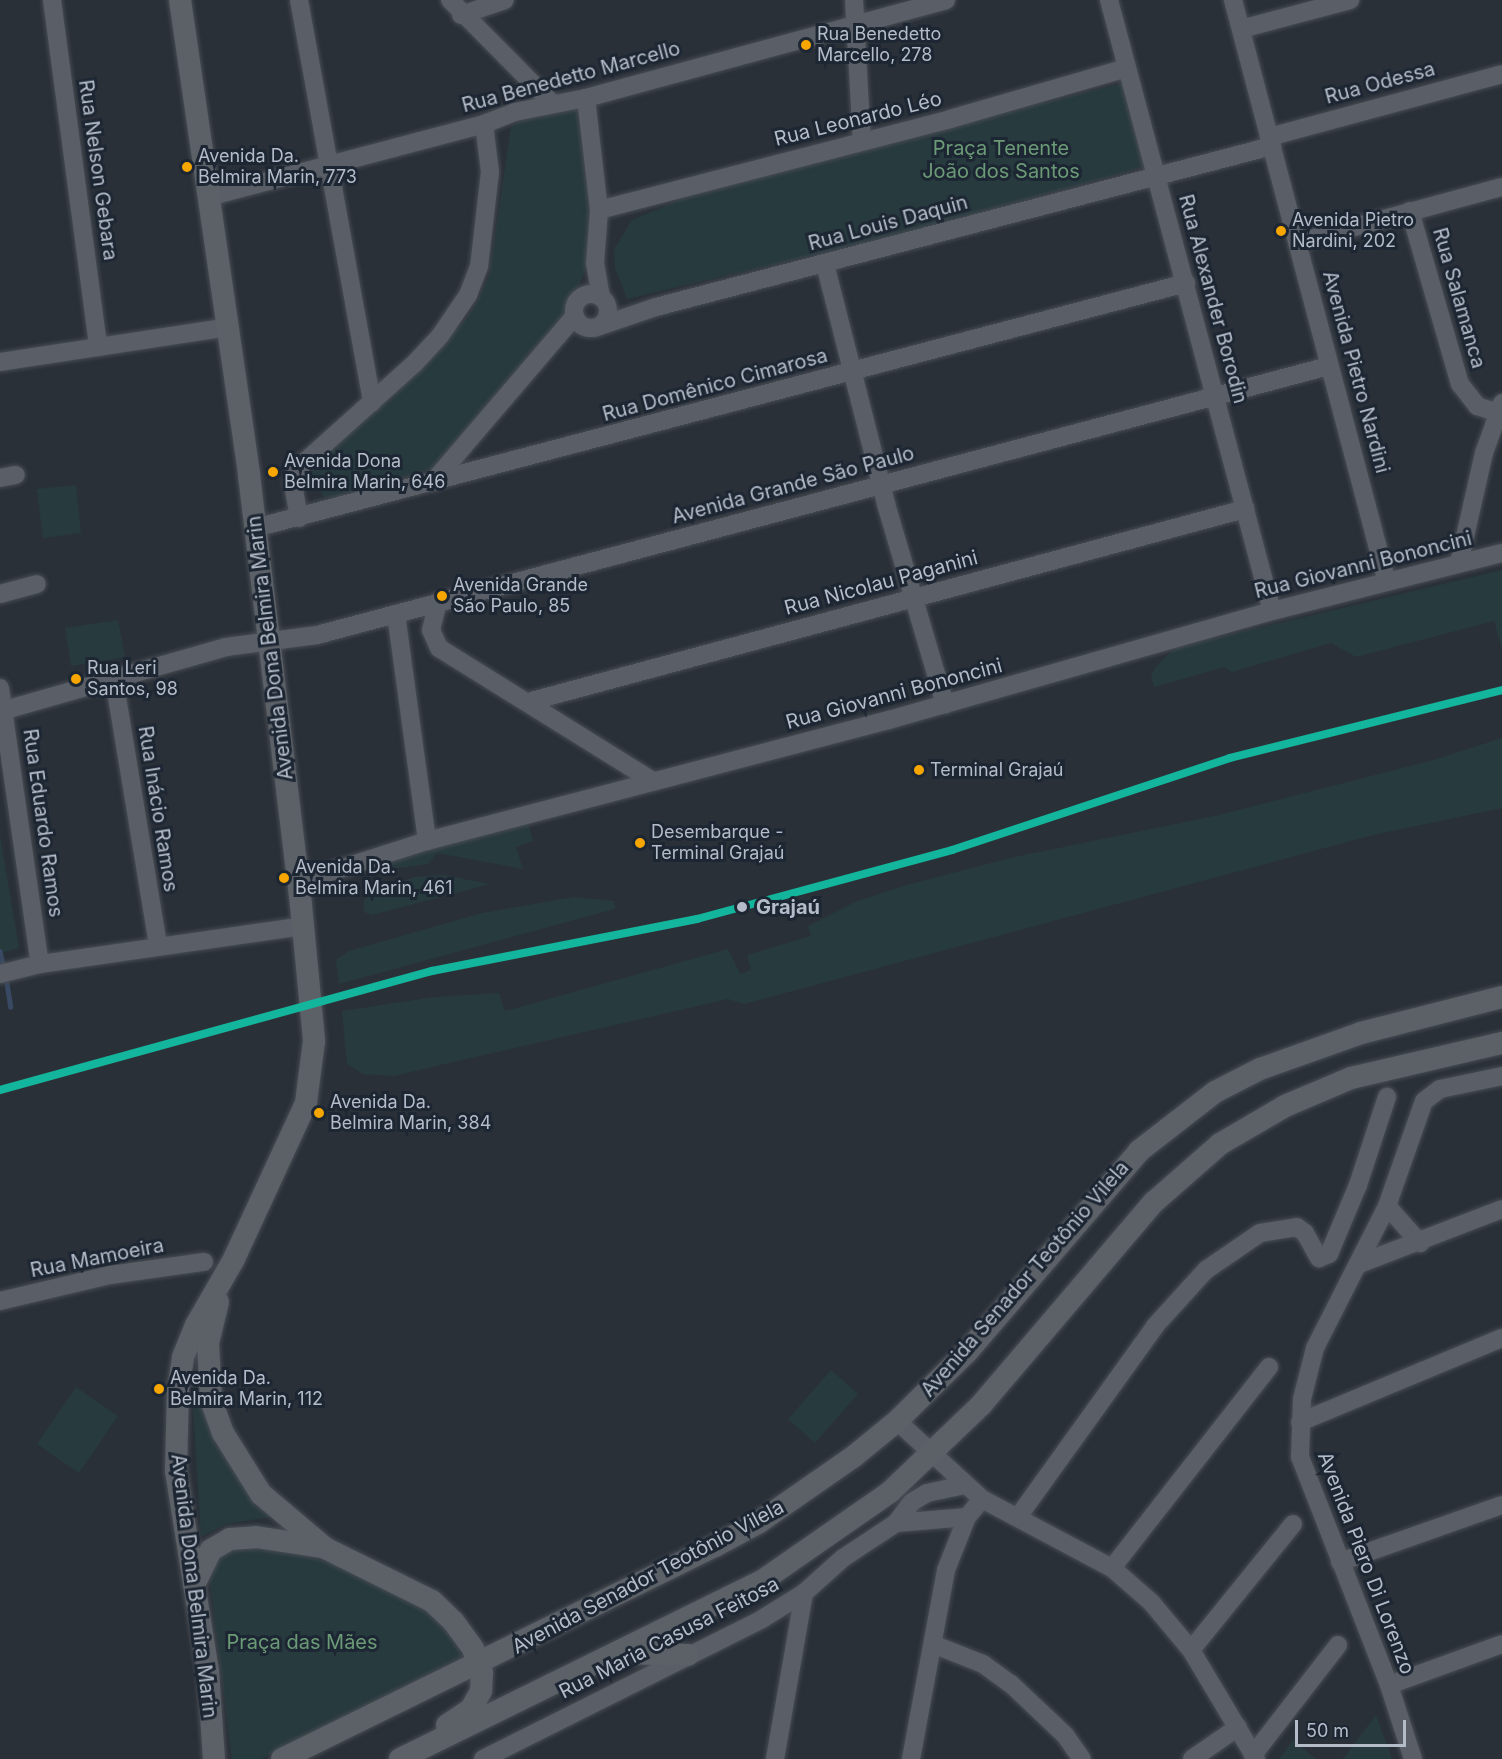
<!DOCTYPE html>
<meta charset="utf-8">
<style>
body{margin:0}
#map{position:relative;width:1502px;height:1759px;overflow:hidden;background:#2a3038;font-family:Inter,sans-serif}
div>[style]{position:absolute}
[style*='--x']{left:calc(var(--x)*1px);top:calc(var(--y)*1px);width:calc(var(--w)*1px);rotate:calc(var(--a)*1deg)}
.green>*{inset:0;background:#273a3e}
.stream>*{height:4.5px;margin:-2.25px;padding:0 2.25px;transform-origin:2.25px;border-radius:2.25px;background:#384963}
.roads{filter:drop-shadow(0 0 2px #484c53) drop-shadow(0 0 2px #484c53)}
.minor>*{height:18px;margin:-9px;padding:0 9px;transform-origin:9px;border-radius:9px;background:#5a5e66}
.minor>.ring{margin:-9px;padding:0;box-sizing:content-box;background:none;border:18px solid #5a5e66;border-radius:50%}
.major>*{height:22px;margin:-11px;padding:0 11px;transform-origin:11px;border-radius:11px;background:#5c6168}
.rail-1>*{height:8px;margin:-4px;padding:0 4px;transform-origin:4px;border-radius:4px;background:#13b59c}
.dots>*{width:16px;height:16px;translate:-50% -50%;box-sizing:border-box;border:3px solid #1d2633;border-radius:50%}
span{translate:-50% -50%;white-space:nowrap;text-align:center;line-height:1.15;-webkit-text-stroke:6px #1d2633;paint-order:stroke}
.bus-label{font-size:18px;color:#b4bcc9}
.left{translate:0 -50%;text-align:left}
.street-label{font-size:20px;color:#b4bcc9}
.park-label{font-size:20px;color:#6b9a76}
.stop-label{font-size:20px;color:#b4bcc9;font-weight:700}
.scale{position:absolute;left:1295px;top:1720px;width:111px;height:27px;box-sizing:border-box;border:3px solid #b4bcc9;border-top:0;padding-left:8px;font-size:18px;line-height:21px;white-space:nowrap;color:#b4bcc9;-webkit-text-stroke:4px #1d2633;paint-order:stroke}
</style>
<div id="map">
<div class="green">
<div style="clip-path:polygon(1126px 82px,1144px 167px,904px 234px,627px 299px,615px 267px,614px 250px,632px 220px,705px 189px)"></div>
<div style="clip-path:polygon(581px 107px,594px 217px,590px 260px,568px 310px,434px 468px,334px 499px,323px 496px,311px 474px,320px 458px,464px 321px,477px 302px,489px 276px,511px 127px,524px 117px)"></div>
<div style="clip-path:polygon(76px 485px,81px 533px,43px 538px,37px 489px)"></div>
<div style="clip-path:polygon(1502px 570px,1502px 649px,1494px 621px,1356px 657px,1331px 643px,1232px 672px,1225px 667px,1154px 687px,1151px 676px,1155px 668px,1174px 648px)"></div>
<div style="clip-path:polygon(118px 620px,125px 657px,71px 666px,65px 628px)"></div>
<div style="clip-path:polygon(1502px 738px,1502px 808px,1373px 835px,744px 1004px,728px 999px,393px 1076px,363px 1074px,347px 1064px,342px 1011px,434px 997px,499px 993px,505px 1011px,728px 949px,740px 974px,751px 970px,747px 955px,811px 936px,808px 926px,855px 902px,903px 886px,1010px 858px,1219px 815px,1437px 759px)"></div>
<div style="clip-path:polygon(528px 823px,533px 841px,516px 847px,523px 869px,437px 853px,428px 864px,392px 869px,379px 875px,376px 867px,391px 860px)"></div>
<div style="clip-path:polygon(0 836px,19px 948px,0 953px)"></div>
<div style="clip-path:polygon(444px 875px,490px 884px,372px 915px,364px 912px,364px 900px,384px 887px,415px 877px)"></div>
<div style="clip-path:polygon(574px 897px,614px 901px,615px 909px,339px 984px,336px 960px,349px 951px,482px 913px)"></div>
<div style="clip-path:polygon(831px 1370px,858px 1394px,815px 1443px,788px 1419px)"></div>
<div style="clip-path:polygon(195px 1386px,216px 1440px,271px 1517px,226px 1524px,201px 1537px,192px 1393px)"></div>
<div style="clip-path:polygon(76px 1387px,118px 1416px,79px 1473px,37px 1444px)"></div>
<div style="clip-path:polygon(266px 1542px,380px 1580px,417px 1599px,451px 1629px,462px 1657px,262px 1759px,232px 1759px,208px 1567px,221px 1551px)"></div>
<div style="clip-path:polygon(1376px 1715px,1392px 1759px,1343px 1759px)"></div>
<div style="clip-path:polygon(1293px 1740px,1316px 1759px,1279px 1759px)"></div>
</div>
<div class="stream">
<div style="--x:0;--y:951;--w:18;--a:77"></div>
<div style="--x:6;--y:977;--w:30;--a:81"></div>
</div>
<div class="roads">
<div class="minor">
<div style="--x:52;--y:0;--w:350;--a:82.4"></div>
<div style="--x:299;--y:0;--w:409;--a:79.7"></div>
<div style="--x:450;--y:0;--w:146;--a:45.3"></div>
<div style="--x:854;--y:0;--w:141;--a:86.8"></div>
<div style="--x:1109;--y:0;--w:632;--a:75.06"></div>
<div style="--x:1233;--y:0;--w:602;--a:75.18"></div>
<div style="--x:461;--y:15;--w:46;--a:-18.8"></div>
<div style="--x:1241;--y:29;--w:113;--a:-14.9"></div>
<div style="--x:586;--y:98;--w:113;--a:83.4"></div>
<div style="--x:599;--y:210;--w:53;--a:94.3"></div>
<div style="--x:595;--y:263;--w:35;--a:80"></div>
<div style="--x:1269;--y:137;--w:241;--a:-15.1"></div>
<div style="--x:208;--y:197;--w:285;--a:-14.8"></div>
<div style="--x:484;--y:124;--w:33;--a:-21"></div>
<div style="--x:515;--y:112;--w:72;--a:-11.2"></div>
<div style="--x:586;--y:98;--w:373;--a:-15.2"></div>
<div style="--x:599;--y:210;--w:363;--a:-14.5"></div>
<div style="--x:950;--y:119;--w:184;--a:-16.1"></div>
<div style="--x:1410;--y:211;--w:180;--a:73.9"></div>
<div style="--x:1460;--y:384;--w:28;--a:52"></div>
<div style="--x:1477;--y:406;--w:26;--a:18"></div>
<div style="--x:1299;--y:242;--w:210;--a:-15.2"></div>
<div style="--x:825;--y:264;--w:248;--a:75.7"></div>
<div style="--x:886;--y:504;--w:209;--a:73.6"></div>
<div class="ring" style="left:574px;top:294px;width:16px;height:16px"></div>
<div style="--x:600;--y:326;--w:59;--a:-18.7"></div>
<div style="--x:656;--y:307;--w:637;--a:-14.65"></div>
<div style="--x:0;--y:362;--w:232;--a:-8.7"></div>
<div style="--x:0;--y:478;--w:16;--a:-11"></div>
<div style="--x:433;--y:482;--w:218;--a:-49.5"></div>
<div style="--x:299;--y:518;--w:36;--a:-100"></div>
<div style="--x:293;--y:483;--w:16;--a:-72"></div>
<div style="--x:298;--y:468;--w:156;--a:-41.9"></div>
<div style="--x:414;--y:364;--w:38;--a:-47"></div>
<div style="--x:440;--y:336;--w:50;--a:-55.7"></div>
<div style="--x:468;--y:295;--w:30;--a:-69"></div>
<div style="--x:479;--y:267;--w:96;--a:-83.4"></div>
<div style="--x:490;--y:172;--w:48;--a:-97.1"></div>
<div style="--x:255;--y:528;--w:963;--a:-14.74"></div>
<div style="--x:1459;--y:563;--w:113;--a:-77.2"></div>
<div style="--x:1484;--y:453;--w:53;--a:-70.2"></div>
<div style="--x:0;--y:594;--w:38;--a:-15"></div>
<div style="--x:438;--y:602;--w:29;--a:104"></div>
<div style="--x:431;--y:630;--w:20;--a:66"></div>
<div style="--x:439;--y:648;--w:252;--a:31.9"></div>
<div style="--x:396;--y:614;--w:229;--a:82.2"></div>
<div style="--x:114;--y:679;--w:271;--a:80.6"></div>
<div style="--x:0;--y:688;--w:279;--a:81.8"></div>
<div style="--x:528;--y:702;--w:743;--a:-15.07"></div>
<div style="--x:5;--y:710;--w:230;--a:-15.9"></div>
<div style="--x:226;--y:647;--w:92;--a:-7.5"></div>
<div style="--x:317;--y:635;--w:1047;--a:-14.89"></div>
<div style="--x:299;--y:882;--w:134;--a:-17.8"></div>
<div style="--x:427;--y:841;--w:478;--a:-14.7"></div>
<div style="--x:889;--y:720;--w:398;--a:-15.9"></div>
<div style="--x:1272;--y:611;--w:237;--a:-14.2"></div>
<div style="--x:0;--y:974;--w:41;--a:-14"></div>
<div style="--x:40;--y:964;--w:267;--a:-8.2"></div>
<div style="--x:1387;--y:1206;--w:50;--a:48.3"></div>
<div style="--x:1359;--y:1264;--w:153;--a:-21"></div>
<div style="--x:0;--y:1301;--w:113;--a:-13.3"></div>
<div style="--x:110;--y:1275;--w:95;--a:-7.9"></div>
<div style="--x:897;--y:1421;--w:115;--a:42.5"></div>
<div style="--x:982;--y:1499;--w:147;--a:28"></div>
<div style="--x:1112;--y:1568;--w:52;--a:41.1"></div>
<div style="--x:1151;--y:1602;--w:62;--a:50.2"></div>
<div style="--x:1191;--y:1650;--w:127;--a:59.2"></div>
<div style="--x:1300;--y:1422;--w:219;--a:-22.6"></div>
<div style="--x:1018;--y:1517;--w:235;--a:-54.3"></div>
<div style="--x:1155;--y:1326;--w:76;--a:-47.7"></div>
<div style="--x:1206;--y:1270;--w:65;--a:-34.4"></div>
<div style="--x:1260;--y:1233;--w:37;--a:-9"></div>
<div style="--x:1297;--y:1227;--w:10;--a:37"></div>
<div style="--x:1305;--y:1233;--w:29;--a:61"></div>
<div style="--x:1319;--y:1258;--w:11;--a:-22"></div>
<div style="--x:1329;--y:1254;--w:75;--a:-67.2"></div>
<div style="--x:1358;--y:1185;--w:93;--a:-71.8"></div>
<div style="--x:896;--y:1523;--w:71;--a:-4.8"></div>
<div style="--x:1340;--y:1562;--w:172;--a:-19.4"></div>
<div style="--x:1112;--y:1568;--w:255;--a:-52"></div>
<div style="--x:935;--y:1645;--w:52;--a:21.6"></div>
<div style="--x:983;--y:1664;--w:34;--a:36"></div>
<div style="--x:1011;--y:1684;--w:74;--a:43.4"></div>
<div style="--x:1065;--y:1735;--w:29;--a:55"></div>
<div style="--x:1191;--y:1650;--w:162;--a:-51"></div>
<div style="--x:1389;--y:1685;--w:120;--a:-19.9"></div>
<div style="--x:1253;--y:1755;--w:139;--a:-52.3"></div>
<div style="--x:483;--y:1759;--w:312;--a:-26.6"></div>
<div style="--x:762;--y:1619;--w:49;--a:-31.8"></div>
<div style="--x:804;--y:1593;--w:52;--a:-41.9"></div>
<div style="--x:843;--y:1558;--w:64;--a:-33.4"></div>
<div style="--x:896;--y:1523;--w:26;--a:-53"></div>
<div style="--x:912;--y:1502;--w:17;--a:-31"></div>
<div style="--x:927;--y:1493;--w:39;--a:-12"></div>
<div style="--x:775;--y:1759;--w:169;--a:-80.1"></div>
<div style="--x:911;--y:1759;--w:192;--a:-79.5"></div>
<div style="--x:946;--y:1570;--w:57;--a:-68.4"></div>
<div style="--x:967;--y:1517;--w:23;--a:-50"></div>
<div style="--x:1192;--y:1759;--w:56;--a:-34.8"></div>
<div style="--x:1413;--y:1759;--w:78;--a:-108"></div>
<div style="--x:1389;--y:1685;--w:245;--a:-111.3"></div>
<div style="--x:1300;--y:1457;--w:58;--a:-88"></div>
<div style="--x:1302;--y:1399;--w:53;--a:-75.7"></div>
<div style="--x:1315;--y:1348;--w:159;--a:-63.1"></div>
<div style="--x:1387;--y:1206;--w:111;--a:-70.6"></div>
<div style="--x:1424;--y:1101;--w:20;--a:-37"></div>
<div style="--x:1440;--y:1089;--w:63;--a:-11.8"></div>
</div>
<div class="major">
<div style="--x:180;--y:0;--w:480;--a:81.7"></div>
<div style="--x:249;--y:475;--w:433;--a:83.1"></div>
<div style="--x:301;--y:905;--w:137;--a:84.5"></div>
<div style="--x:314;--y:1041;--w:63;--a:97.4"></div>
<div style="--x:306;--y:1103;--w:172;--a:114.8"></div>
<div style="--x:234;--y:1259;--w:76;--a:119.9"></div>
<div style="--x:196;--y:1325;--w:35;--a:112"></div>
<div style="--x:183;--y:1358;--w:31;--a:99"></div>
<div style="--x:178;--y:1389;--w:82;--a:91.4"></div>
<div style="--x:176;--y:1471;--w:203;--a:80.9"></div>
<div style="--x:208;--y:1671;--w:88;--a:86.1"></div>
<div style="--x:218;--y:1302;--w:42;--a:103.7"></div>
<div style="--x:208;--y:1343;--w:57;--a:87"></div>
<div style="--x:211;--y:1400;--w:35;--a:70"></div>
<div style="--x:223;--y:1433;--w:72;--a:58.1"></div>
<div style="--x:261;--y:1494;--w:84;--a:40.2"></div>
<div style="--x:325;--y:1548;--w:119;--a:26.4"></div>
<div style="--x:432;--y:1601;--w:29;--a:44"></div>
<div style="--x:453;--y:1621;--w:34;--a:54"></div>
<div style="--x:473;--y:1649;--w:26;--a:69"></div>
<div style="--x:482;--y:1673;--w:18;--a:93"></div>
<div style="--x:481;--y:1691;--w:21;--a:119"></div>
<div style="--x:471;--y:1709;--w:29;--a:146"></div>
<div style="--x:194;--y:1585;--w:39;--a:-64"></div>
<div style="--x:211;--y:1550;--w:22;--a:-30"></div>
<div style="--x:230;--y:1539;--w:26;--a:-4"></div>
<div style="--x:256;--y:1537;--w:66;--a:8.7"></div>
<div style="--x:623;--y:1653;--w:65;--a:1.8"></div>
<div style="--x:282;--y:1759;--w:483;--a:-26.2"></div>
<div style="--x:715;--y:1546;--w:49;--a:-28.1"></div>
<div style="--x:758;--y:1523;--w:116;--a:-34.8"></div>
<div style="--x:853;--y:1457;--w:57;--a:-39.3"></div>
<div style="--x:897;--y:1421;--w:98;--a:-44.6"></div>
<div style="--x:967;--y:1352;--w:265;--a:-49.4"></div>
<div style="--x:1139;--y:1151;--w:96;--a:-37.8"></div>
<div style="--x:1215;--y:1092;--w:51;--a:-27.1"></div>
<div style="--x:1260;--y:1069;--w:107;--a:-19.6"></div>
<div style="--x:1361;--y:1033;--w:146;--a:-14.3"></div>
<div style="--x:400;--y:1759;--w:403;--a:-26.2"></div>
<div style="--x:762;--y:1581;--w:156;--a:-34.8"></div>
<div style="--x:890;--y:1492;--w:126;--a:-43.7"></div>
<div style="--x:981;--y:1405;--w:267;--a:-49.6"></div>
<div style="--x:1154;--y:1202;--w:88;--a:-41.3"></div>
<div style="--x:1220;--y:1144;--w:75;--a:-30.3"></div>
<div style="--x:1285;--y:1106;--w:72;--a:-23"></div>
<div style="--x:1351;--y:1078;--w:155;--a:-13.1"></div>
</div>
</div>
<div class="rail-1">
<div style="--x:0;--y:1090;--w:448;--a:-15.4"></div>
<div style="--x:432;--y:971;--w:270;--a:-11.1"></div>
<div style="--x:697;--y:919;--w:264;--a:-15.1"></div>
<div style="--x:952;--y:850;--w:293;--a:-18.3"></div>
<div style="--x:1230;--y:758;--w:280;--a:-14"></div>
</div>
<div class="dots">
<div style="left:806px;top:45px;background:#f7a600"></div>
<div style="left:187px;top:167px;background:#f7a600"></div>
<div style="left:1281px;top:231px;background:#f7a600"></div>
<div style="left:273px;top:472px;background:#f7a600"></div>
<div style="left:442px;top:596px;background:#f7a600"></div>
<div style="left:76px;top:679px;background:#f7a600"></div>
<div style="left:919px;top:770px;background:#f7a600"></div>
<div style="left:640px;top:843px;background:#f7a600"></div>
<div style="left:284px;top:878px;background:#f7a600"></div>
<div style="left:742px;top:907px;background:#b4bcc9"></div>
<div style="left:319px;top:1113px;background:#f7a600"></div>
<div style="left:159px;top:1389px;background:#f7a600"></div>
</div>
<div class="bus-label">
<span class="left" style="left:817px;top:45px">Rua Benedetto<br>Marcello, 278</span>
<span class="left" style="left:198px;top:167px">Avenida Da.<br>Belmira Marin, 773</span>
<span class="left" style="left:1292px;top:231px">Avenida Pietro<br>Nardini, 202</span>
<span class="left" style="left:284px;top:472px">Avenida Dona<br>Belmira Marin, 646</span>
<span class="left" style="left:453px;top:596px">Avenida Grande<br>São Paulo, 85</span>
<span class="left" style="left:87px;top:679px">Rua Leri<br>Santos, 98</span>
<span class="left" style="left:930px;top:770px">Terminal Grajaú</span>
<span class="left" style="left:651px;top:843px">Desembarque -<br>Terminal Grajaú</span>
<span class="left" style="left:295px;top:878px">Avenida Da.<br>Belmira Marin, 461</span>
<span class="left" style="left:330px;top:1113px">Avenida Da.<br>Belmira Marin, 384</span>
<span class="left" style="left:170px;top:1389px">Avenida Da.<br>Belmira Marin, 112</span>
</div>
<div class="street-label">
<span style="left:571px;top:77px;rotate:-15deg">Rua Benedetto Marcello</span>
<span style="left:1380px;top:83px;rotate:-15deg">Rua Odessa</span>
<span style="left:858px;top:119px;rotate:-14deg">Rua Leonardo Léo</span>
<span style="left:98px;top:170px;rotate:82deg">Rua Nelson Gebara</span>
<span style="left:888px;top:223px;rotate:-15deg">Rua Louis Daquin</span>
<span style="left:1459px;top:298px;rotate:74deg">Rua Salamanca</span>
<span style="left:1213px;top:299px;rotate:75deg">Rua Alexander Borodin</span>
<span style="left:1356px;top:372px;rotate:75deg">Avenida Pietro Nardini</span>
<span style="left:715px;top:385px;rotate:-15deg">Rua Domênico Cimarosa</span>
<span style="left:793px;top:485px;rotate:-15deg">Avenida Grande São Paulo</span>
<span style="left:1363px;top:565px;rotate:-14deg">Rua Giovanni Bononcini</span>
<span style="left:881px;top:583px;rotate:-15deg">Rua Nicolau Paganini</span>
<span style="left:270px;top:648px;rotate:-97deg">Avenida Dona Belmira Marin</span>
<span style="left:894px;top:694px;rotate:-15deg">Rua Giovanni Bononcini</span>
<span style="left:158px;top:809px;rotate:81deg">Rua Inácio Ramos</span>
<span style="left:43px;top:823px;rotate:82deg">Rua Eduardo Ramos</span>
<span style="left:97px;top:1258px;rotate:-11deg">Rua Mamoeira</span>
<span style="left:1025px;top:1279px;rotate:-49deg">Avenida Senador Teotônio Vilela</span>
<span style="left:1366px;top:1563px;rotate:69deg">Avenida Piero Di Lorenzo</span>
<span style="left:648px;top:1577px;rotate:-28deg">Avenida Senador Teotônio Vilela</span>
<span style="left:194px;top:1586px;rotate:83deg">Avenida Dona Belmira Marin</span>
<span style="left:669px;top:1638px;rotate:-27deg">Rua Maria Casusa Feitosa</span>
</div>
<div class="park-label">
<span style="left:1001px;top:160px">Praça Tenente<br>João dos Santos</span>
<span style="left:302px;top:1642px">Praça das Mães</span>
</div>
<div class="stop-label">
<span class="left" style="left:756px;top:907px">Grajaú</span>
</div>
<div class="scale">50 m</div>
</div>
